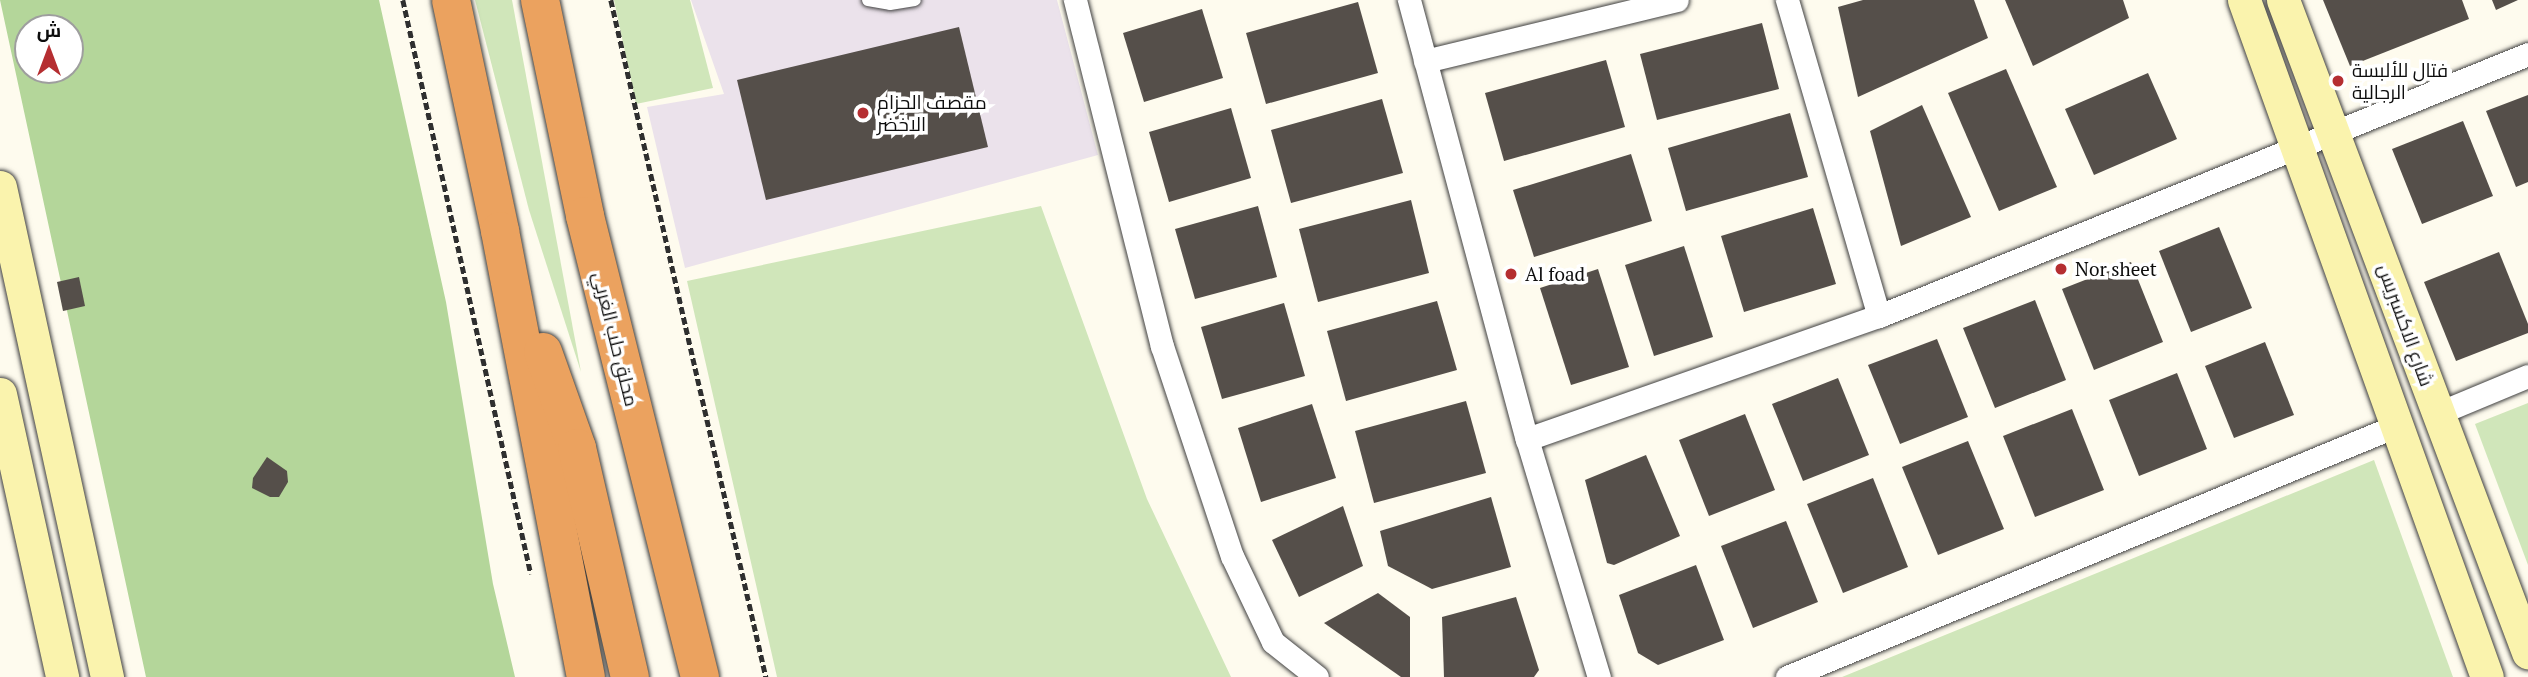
<!DOCTYPE html>
<meta charset="utf-8">
<style>
body{margin:0}
#map{position:relative;width:2528px;height:677px;overflow:hidden;background:#fefbee;font-family:"PT Serif",Cairo,serif}
div>[style]{position:absolute}
[style*='--x']{left:calc(var(--x)*1px);top:calc(var(--y)*1px);width:calc(var(--w)*1px);rotate:calc(var(--a)*1deg)}
.industrial>*{inset:0;background:#ebe2eb}
.green>*{inset:0;background:#d0e6ba}
.forest>*{inset:0;background:#b4d69a}
.building>*{inset:0;background:#554f4a}
.path>*{height:4.5px;margin-top:-2.25px;transform-origin:0;background:repeating-linear-gradient(90deg,#2f2f2f 0 7px,transparent 0 10.5px)}
.roads{filter:drop-shadow(0 0 2px #404040) drop-shadow(0 0 2px #404040)}
.lane>*{height:12px;margin:-6px;padding:0 6px;transform-origin:6px;border-radius:6px;background:#fff}
.street>*{height:23px;margin:-11.5px;padding:0 11.5px;transform-origin:11.5px;border-radius:11.5px;background:#fff}
.secondary>*{height:33px;margin:-16.5px;padding:0 16.5px;transform-origin:16.5px;border-radius:16.5px;background:#faf3ad}
.highway>*{height:38px;margin:-19px;padding:0 19px;transform-origin:19px;border-radius:19px;background:#eba25f}
.dots>*{width:19px;height:19px;translate:-50% -50%;box-sizing:border-box;border:4px solid #fff;border-radius:50%}
span{translate:-50% -50%;white-space:nowrap;text-align:center;line-height:1.15;-webkit-text-stroke:7px #fff;paint-order:stroke}
.poi-label{font-size:19px;color:#0d0d0d}
.left{translate:0 -50%;text-align:left}
.street-label{font-size:19px;color:#0d0d0d}
.north{position:absolute;left:14px;top:14px;width:70px;height:70px;box-sizing:border-box;background:#fff;border:2px solid #9e9e9e;border-radius:50%;rotate:0deg;font-size:19px;font-weight:700;line-height:28px;text-align:center;color:#0d0d0d}
.north::after{content:'';display:block;margin:auto;width:24px;height:32px;background:#b52e31;clip-path:polygon(50% 0,100% 100%,50% 72%,0 100%)}
</style>
<div id="map">
<div class="industrial">
<div style="clip-path:polygon(691px 0,1057px 0,1098px 155px,685px 268px,647px 107px,724px 94px)"></div>
</div>
<div class="green">
<div style="clip-path:polygon(475px 0,512px 0,581px 372px,529px 210px)"></div>
<div style="clip-path:polygon(614px 0,690px 0,713px 88px,636px 104px)"></div>
<div style="clip-path:polygon(1041px 206px,1147px 499px,1231px 677px,777px 677px,687px 281px)"></div>
<div style="clip-path:polygon(2528px 403px,2528px 565px,2475px 424px)"></div>
<div style="clip-path:polygon(2374px 460px,2453px 677px,1842px 677px)"></div>
</div>
<div class="forest">
<div style="clip-path:polygon(evenodd,0 0,379px 0,446px 302px,493px 584px,515px 677px,146px 677px,0 0,28px 28px,70px 28px,70px 70px,28px 70px,28px 28px)"></div>
</div>
<div class="building">
<div style="clip-path:polygon(1863px 0,1974px 0,1988px 38px,1858px 97px,1838px 7px)"></div>
<div style="clip-path:polygon(2005px 0,2123px 0,2129px 18px,2033px 66px)"></div>
<div style="clip-path:polygon(2323px 0,2462px 0,2469px 19px,2350px 66px)"></div>
<div style="clip-path:polygon(2492px 0,2518px 0,2496px 10px)"></div>
<div style="clip-path:polygon(1358px 2px,1378px 73px,1266px 104px,1246px 33px)"></div>
<div style="clip-path:polygon(1202px 9px,1223px 78px,1144px 102px,1123px 33px)"></div>
<div style="clip-path:polygon(1762px 23px,1779px 89px,1657px 120px,1640px 54px)"></div>
<div style="clip-path:polygon(959px 27px,988px 147px,766px 200px,737px 80px)"></div>
<div style="clip-path:polygon(1606px 60px,1625px 127px,1504px 161px,1485px 93px)"></div>
<div style="clip-path:polygon(2006px 69px,2057px 187px,1999px 211px,1948px 93px)"></div>
<div style="clip-path:polygon(2148px 73px,2177px 139px,2094px 175px,2065px 109px)"></div>
<div style="clip-path:polygon(2528px 95px,2528px 182px,2516px 187px,2486px 111px)"></div>
<div style="clip-path:polygon(1382px 99px,1403px 173px,1291px 203px,1271px 130px)"></div>
<div style="clip-path:polygon(1922px 105px,1971px 217px,1901px 246px,1870px 131px)"></div>
<div style="clip-path:polygon(1231px 108px,1251px 178px,1169px 202px,1149px 132px)"></div>
<div style="clip-path:polygon(1790px 113px,1808px 177px,1686px 211px,1668px 148px)"></div>
<div style="clip-path:polygon(2463px 121px,2493px 196px,2422px 224px,2392px 149px)"></div>
<div style="clip-path:polygon(1631px 154px,1652px 221px,1534px 257px,1513px 190px)"></div>
<div style="clip-path:polygon(1411px 200px,1429px 273px,1318px 302px,1299px 229px)"></div>
<div style="clip-path:polygon(1258px 206px,1277px 277px,1195px 299px,1175px 229px)"></div>
<div style="clip-path:polygon(1813px 208px,1836px 284px,1744px 312px,1721px 236px)"></div>
<div style="clip-path:polygon(2219px 227px,2252px 308px,2191px 332px,2159px 251px)"></div>
<div style="clip-path:polygon(1684px 246px,1713px 337px,1654px 356px,1625px 265px)"></div>
<div style="clip-path:polygon(2499px 252px,2528px 324px,2528px 333px,2456px 361px,2424px 282px)"></div>
<div style="clip-path:polygon(2131px 262px,2163px 342px,2094px 370px,2062px 289px)"></div>
<div style="clip-path:polygon(1598px 269px,1629px 367px,1571px 385px,1540px 288px)"></div>
<div style="clip-path:polygon(79px 277px,85px 306px,63px 311px,57px 282px)"></div>
<div style="clip-path:polygon(2035px 300px,2066px 380px,1995px 408px,1963px 328px)"></div>
<div style="clip-path:polygon(1437px 301px,1457px 370px,1346px 401px,1327px 331px)"></div>
<div style="clip-path:polygon(1284px 303px,1305px 376px,1222px 399px,1201px 327px)"></div>
<div style="clip-path:polygon(1937px 339px,1968px 417px,1900px 444px,1868px 365px)"></div>
<div style="clip-path:polygon(2265px 342px,2294px 415px,2234px 438px,2205px 366px)"></div>
<div style="clip-path:polygon(2177px 373px,2207px 449px,2139px 476px,2109px 400px)"></div>
<div style="clip-path:polygon(1838px 378px,1869px 455px,1803px 481px,1772px 404px)"></div>
<div style="clip-path:polygon(1466px 401px,1486px 473px,1374px 503px,1355px 431px)"></div>
<div style="clip-path:polygon(1312px 404px,1336px 478px,1261px 502px,1238px 428px)"></div>
<div style="clip-path:polygon(2072px 409px,2104px 490px,2035px 517px,2003px 436px)"></div>
<div style="clip-path:polygon(1745px 414px,1775px 490px,1709px 516px,1679px 440px)"></div>
<div style="clip-path:polygon(1968px 441px,2004px 529px,1938px 555px,1902px 467px)"></div>
<div style="clip-path:polygon(1646px 455px,1680px 536px,1614px 565px,1607px 563px,1585px 480px)"></div>
<div style="clip-path:polygon(267px 457px,287px 471px,288px 482px,279px 497px,270px 497px,252px 488px,253px 478px)"></div>
<div style="clip-path:polygon(1873px 478px,1908px 567px,1843px 593px,1807px 504px)"></div>
<div style="clip-path:polygon(1491px 497px,1511px 567px,1432px 589px,1388px 566px,1380px 531px)"></div>
<div style="clip-path:polygon(1343px 506px,1363px 566px,1299px 597px,1272px 540px)"></div>
<div style="clip-path:polygon(1786px 521px,1818px 602px,1753px 628px,1721px 546px)"></div>
<div style="clip-path:polygon(1696px 565px,1724px 640px,1658px 665px,1638px 653px,1619px 595px)"></div>
<div style="clip-path:polygon(1378px 593px,1410px 617px,1410px 677px,1401px 677px,1324px 623px)"></div>
<div style="clip-path:polygon(1516px 597px,1539px 670px,1534px 677px,1444px 677px,1442px 617px)"></div>
</div>
<div class="path">
<div style="--x:403;--y:0;--w:588;--a:77.43"></div>
<div style="--x:611;--y:0;--w:695;--a:77.1"></div>
</div>
<div class="roads">
<div class="lane">
<div style="--x:868;--y:0;--w:22;--a:10"></div>
<div style="--x:890;--y:4;--w:25;--a:-9"></div>
</div>
<div class="street">
<div style="--x:1075;--y:0;--w:357;--a:75.9"></div>
<div style="--x:1162;--y:346;--w:221;--a:71.6"></div>
<div style="--x:1232;--y:556;--w:95;--a:64.5"></div>
<div style="--x:1273;--y:642;--w:56;--a:38.5"></div>
<div style="--x:1409;--y:0;--w:455;--a:75"></div>
<div style="--x:1527;--y:439;--w:249;--a:73.2"></div>
<div style="--x:1787;--y:0;--w:329;--a:73.8"></div>
<div style="--x:1425;--y:61;--w:259;--a:-13.6"></div>
<div style="--x:2439;--y:413;--w:96;--a:-22.6"></div>
<div style="--x:1527;--y:439;--w:373;--a:-19.3"></div>
<div style="--x:1879;--y:316;--w:700;--a:-21.98"></div>
<div style="--x:1787;--y:677;--w:661;--a:-22.41"></div>
</div>
<div class="secondary">
<div style="--x:2244;--y:0;--w:719;--a:70.26"></div>
<div style="--x:2283;--y:0;--w:697;--a:69.41"></div>
<div style="--x:0;--y:187;--w:502;--a:77.68"></div>
<div style="--x:0;--y:394;--w:290;--a:77.6"></div>
</div>
<div class="highway">
<div style="--x:451;--y:0;--w:236;--a:78"></div>
<div style="--x:500;--y:231;--w:454;--a:79.1"></div>
<div style="--x:540;--y:0;--w:221;--a:78.2"></div>
<div style="--x:585;--y:216;--w:475;--a:76"></div>
<div style="--x:543;--y:352;--w:102;--a:70.5"></div>
<div style="--x:577;--y:448;--w:235;--a:77"></div>
</div>
</div>
<div class="dots">
<div style="left:2338px;top:81px;background:#b52e31"></div>
<div style="left:863px;top:113px;background:#b52e31"></div>
<div style="left:2061px;top:269px;background:#b52e31"></div>
<div style="left:1511px;top:274px;background:#b52e31"></div>
</div>
<div class="poi-label">
<span class="left" style="left:2352px;top:81px">فتال للألبسة<br>الرجالية</span>
<span class="left" style="left:877px;top:113px">مقصف الحزام<br>الاخضر</span>
<span class="left" style="left:2075px;top:269px">Nor sheet</span>
<span class="left" style="left:1525px;top:274px">Al foad</span>
</div>
<div class="street-label">
<span style="left:2406px;top:325px;rotate:70deg">شارع الاكسبريس</span>
<span style="left:616px;top:339px;rotate:76deg">محلق حلب الغربي</span>
</div>
<div class="north">ش</div>
</div>
